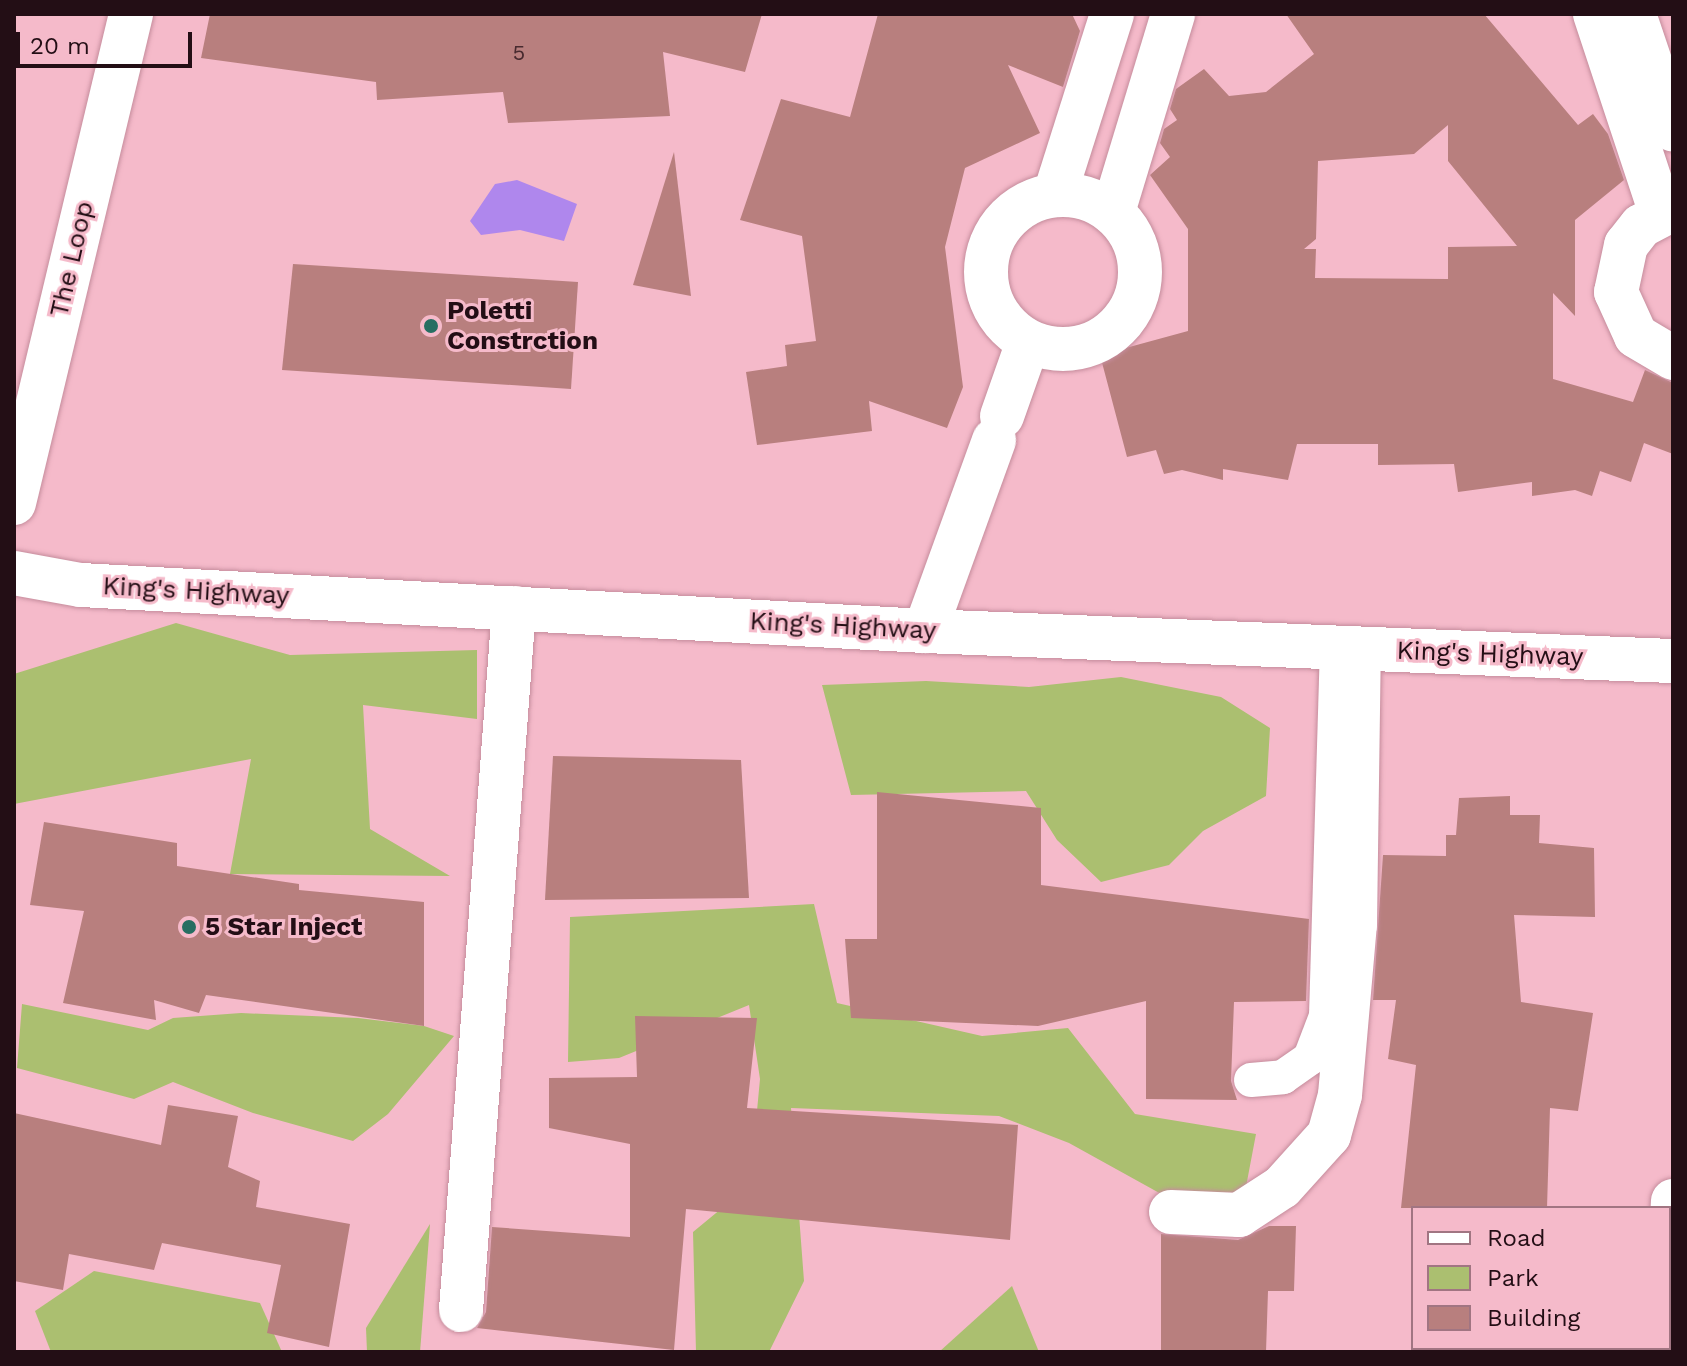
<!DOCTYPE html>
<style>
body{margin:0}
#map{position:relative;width:1687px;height:1366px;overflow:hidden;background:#f5baca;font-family:"Work Sans",sans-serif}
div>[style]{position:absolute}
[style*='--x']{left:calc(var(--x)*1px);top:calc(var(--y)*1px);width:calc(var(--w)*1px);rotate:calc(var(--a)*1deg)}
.green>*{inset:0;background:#abbf70}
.water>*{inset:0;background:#af87ed}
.building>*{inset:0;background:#b87f7e}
.roads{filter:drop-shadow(0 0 2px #c58c9c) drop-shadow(0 0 2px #c58c9c)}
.lane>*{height:34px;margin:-17px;padding:0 17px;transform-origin:17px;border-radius:17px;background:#fff}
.street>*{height:44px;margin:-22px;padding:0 22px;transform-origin:22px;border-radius:22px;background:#fff}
.street>.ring{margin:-22px;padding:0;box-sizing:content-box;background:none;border:44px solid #fff;border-radius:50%}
.dots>*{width:22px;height:22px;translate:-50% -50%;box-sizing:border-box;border:4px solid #f5baca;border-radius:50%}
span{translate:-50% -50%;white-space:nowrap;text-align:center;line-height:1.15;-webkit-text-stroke:6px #f5baca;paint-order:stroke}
.number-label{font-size:22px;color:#482a2f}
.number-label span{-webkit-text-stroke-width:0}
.street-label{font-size:26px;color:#230e15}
.poi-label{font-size:26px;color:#230e15;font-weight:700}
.left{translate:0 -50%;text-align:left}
.frame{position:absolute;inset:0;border:16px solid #230e15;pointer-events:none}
.legend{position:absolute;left:1411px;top:1206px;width:260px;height:144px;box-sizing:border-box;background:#f5baca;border:2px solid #a17582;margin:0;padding:10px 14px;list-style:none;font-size:24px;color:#230e15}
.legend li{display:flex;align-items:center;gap:16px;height:40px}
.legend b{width:40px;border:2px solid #a17582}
.scale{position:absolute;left:16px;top:32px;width:176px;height:36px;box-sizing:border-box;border:4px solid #230e15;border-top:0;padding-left:10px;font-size:24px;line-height:28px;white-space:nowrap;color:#230e15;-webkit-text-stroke:6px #f5baca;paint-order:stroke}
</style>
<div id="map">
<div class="green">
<div style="clip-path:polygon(176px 623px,290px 655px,477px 650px,477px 719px,363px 705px,370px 829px,450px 876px,230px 874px,251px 759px,14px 804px,14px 674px)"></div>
<div style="clip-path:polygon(1121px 677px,1221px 697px,1270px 728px,1266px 796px,1203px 831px,1169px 865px,1101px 882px,1057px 840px,1026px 791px,851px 795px,822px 685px,926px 681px,1029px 687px)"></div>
<div style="clip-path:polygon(814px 904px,837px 1003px,982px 1036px,1068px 1028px,1135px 1114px,1256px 1134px,1245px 1192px,1163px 1195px,1069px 1143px,999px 1116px,791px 1108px,804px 1281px,769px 1352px,696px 1352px,693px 1232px,750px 1185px,760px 1079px,749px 1005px,619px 1058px,568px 1062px,570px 917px)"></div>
<div style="clip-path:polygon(22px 1004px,148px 1030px,173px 1018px,241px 1013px,358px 1018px,424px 1026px,454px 1036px,388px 1114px,353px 1141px,253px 1113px,173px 1082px,134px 1099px,17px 1068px)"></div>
<div style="clip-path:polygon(430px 1224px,420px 1352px,367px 1352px,366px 1328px)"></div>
<div style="clip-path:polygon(94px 1271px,260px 1303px,282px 1352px,51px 1352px,35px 1311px)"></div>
<div style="clip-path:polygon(1012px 1286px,1039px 1352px,939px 1352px)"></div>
</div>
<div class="water">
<div style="clip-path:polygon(517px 180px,577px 204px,564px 241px,520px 230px,481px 235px,470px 221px,495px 184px)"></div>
</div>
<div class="building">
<div style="clip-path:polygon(210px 14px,762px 14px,745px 72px,663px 52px,670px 116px,508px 123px,503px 92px,377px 100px,376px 82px,201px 58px)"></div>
<div style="clip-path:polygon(878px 14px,1072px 14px,1080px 31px,1063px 87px,1008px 65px,1040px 133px,965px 168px,945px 247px,963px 387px,947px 428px,869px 401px,872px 431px,757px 445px,746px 372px,787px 366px,785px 345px,816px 341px,802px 236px,740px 220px,781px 99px,850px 117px)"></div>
<div style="clip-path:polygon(evenodd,1286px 14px,1484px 14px,1578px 125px,1593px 114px,1608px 134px,1624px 180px,1575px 220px,1575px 316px,1553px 293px,1553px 379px,1633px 402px,1645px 370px,1673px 383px,1673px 454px,1644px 443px,1631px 482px,1600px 471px,1592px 496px,1575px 490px,1532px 496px,1532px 482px,1458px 492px,1454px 464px,1378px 465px,1378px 444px,1297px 444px,1288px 480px,1223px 469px,1223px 480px,1182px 470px,1164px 474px,1156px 450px,1127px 457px,1100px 355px,1188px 331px,1188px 229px,1150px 175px,1170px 157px,1160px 143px,1164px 129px,1177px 120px,1170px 109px,1176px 89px,1204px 69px,1229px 96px,1266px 92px,1314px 54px,1286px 14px,1448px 125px,1448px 161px,1517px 246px,1448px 247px,1448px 279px,1315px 278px,1316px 249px,1304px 249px,1316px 239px,1318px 161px,1414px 154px,1448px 125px)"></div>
<div style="clip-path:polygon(674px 152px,691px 296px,633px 285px)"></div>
<div style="clip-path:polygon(293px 264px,578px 282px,571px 389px,282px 370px)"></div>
<div style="clip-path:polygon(553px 756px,741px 760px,749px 898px,545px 900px)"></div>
<div style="clip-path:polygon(877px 792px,1041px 808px,1041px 885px,1309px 919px,1306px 1001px,1234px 1002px,1231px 1081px,1237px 1100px,1146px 1099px,1146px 1001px,1038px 1026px,851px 1018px,845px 939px,877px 939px)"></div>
<div style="clip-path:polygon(1510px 796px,1510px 815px,1540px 815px,1539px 843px,1594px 848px,1595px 917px,1514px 915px,1521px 1002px,1593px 1013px,1578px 1111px,1550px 1108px,1547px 1208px,1401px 1208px,1416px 1065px,1388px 1059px,1396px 1000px,1373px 1000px,1383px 855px,1446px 856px,1446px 835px,1456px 835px,1459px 798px)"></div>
<div style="clip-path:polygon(44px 822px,177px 843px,177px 866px,299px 884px,299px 890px,424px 902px,424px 1026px,206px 995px,199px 1013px,154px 1000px,156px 1020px,63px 1003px,84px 911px,30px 905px)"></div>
<div style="clip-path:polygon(635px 1016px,757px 1018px,747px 1108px,1018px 1125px,1010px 1240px,686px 1209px,674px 1350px,477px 1328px,486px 1312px,492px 1227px,630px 1237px,630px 1144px,549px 1128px,549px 1078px,637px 1077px)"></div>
<div style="clip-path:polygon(168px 1105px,238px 1116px,228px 1167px,260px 1181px,256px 1207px,350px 1224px,329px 1347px,267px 1333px,281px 1265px,162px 1243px,154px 1270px,69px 1254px,63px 1290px,14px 1281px,14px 1113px,161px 1145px)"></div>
<div style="clip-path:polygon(1269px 1226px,1296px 1226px,1294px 1291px,1268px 1291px,1266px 1352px,1161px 1352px,1161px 1234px,1238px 1240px)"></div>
</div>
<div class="roads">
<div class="lane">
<div style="--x:1251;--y:1080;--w:32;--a:-5"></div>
<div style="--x:1283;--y:1077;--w:33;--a:-35"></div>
<div style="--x:1310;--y:1058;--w:45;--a:-69.1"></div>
<div style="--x:1326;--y:1016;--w:368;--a:-88.3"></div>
</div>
<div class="street">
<div style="--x:1595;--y:14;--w:210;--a:71.7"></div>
<div style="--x:1634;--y:14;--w:122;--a:71.4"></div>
<div style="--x:1055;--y:194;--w:189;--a:-72.4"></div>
<div class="ring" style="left:986px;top:195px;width:110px;height:110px"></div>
<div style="--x:1673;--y:209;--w:36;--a:152"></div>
<div style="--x:1641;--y:226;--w:24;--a:128"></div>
<div style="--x:1626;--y:245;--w:48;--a:102"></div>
<div style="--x:1616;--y:292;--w:48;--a:65.6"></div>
<div style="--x:1636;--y:336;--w:43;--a:30.7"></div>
<div style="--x:1113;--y:212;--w:207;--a:-73.1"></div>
<div style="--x:1002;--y:416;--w:78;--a:-70.6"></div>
<div style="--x:14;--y:503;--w:503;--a:-76.54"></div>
<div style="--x:14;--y:573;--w:68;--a:10.2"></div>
<div style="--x:81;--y:585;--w:845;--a:3.12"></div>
<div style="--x:925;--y:631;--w:749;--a:2.3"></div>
<div style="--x:925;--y:631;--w:203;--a:-70.1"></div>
<div style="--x:1171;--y:1212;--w:68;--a:2.5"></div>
<div style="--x:1239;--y:1215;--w:51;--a:-33.1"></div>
<div style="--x:1282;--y:1187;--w:70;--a:-47.9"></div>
<div style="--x:1329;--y:1135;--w:41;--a:-74.6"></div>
<div style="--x:1340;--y:1095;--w:171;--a:-85"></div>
<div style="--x:1355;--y:925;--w:276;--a:-89.2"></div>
<div style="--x:1669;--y:1277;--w:76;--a:-87"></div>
<div style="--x:461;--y:1310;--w:704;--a:-85.68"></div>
<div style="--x:1663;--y:1352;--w:4;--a:-76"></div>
</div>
</div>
<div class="dots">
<div style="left:431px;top:326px;background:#276e62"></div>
<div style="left:189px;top:927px;background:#276e62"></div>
</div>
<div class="number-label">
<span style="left:519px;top:53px">5</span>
</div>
<div class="street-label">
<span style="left:72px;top:259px;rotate:-77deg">The Loop</span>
<span style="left:196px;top:591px;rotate:3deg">King's Highway</span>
<span style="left:843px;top:626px;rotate:3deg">King's Highway</span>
<span style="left:1490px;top:654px;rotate:2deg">King's Highway</span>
</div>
<div class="poi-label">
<span class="left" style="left:447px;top:326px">Poletti<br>Constrction</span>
<span class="left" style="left:205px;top:927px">5 Star Inject</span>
</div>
<div class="frame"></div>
<ul class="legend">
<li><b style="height:10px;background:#fff"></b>Road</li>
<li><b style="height:22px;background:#abbf70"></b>Park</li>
<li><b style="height:22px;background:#b87f7e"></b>Building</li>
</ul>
<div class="scale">20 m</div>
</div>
